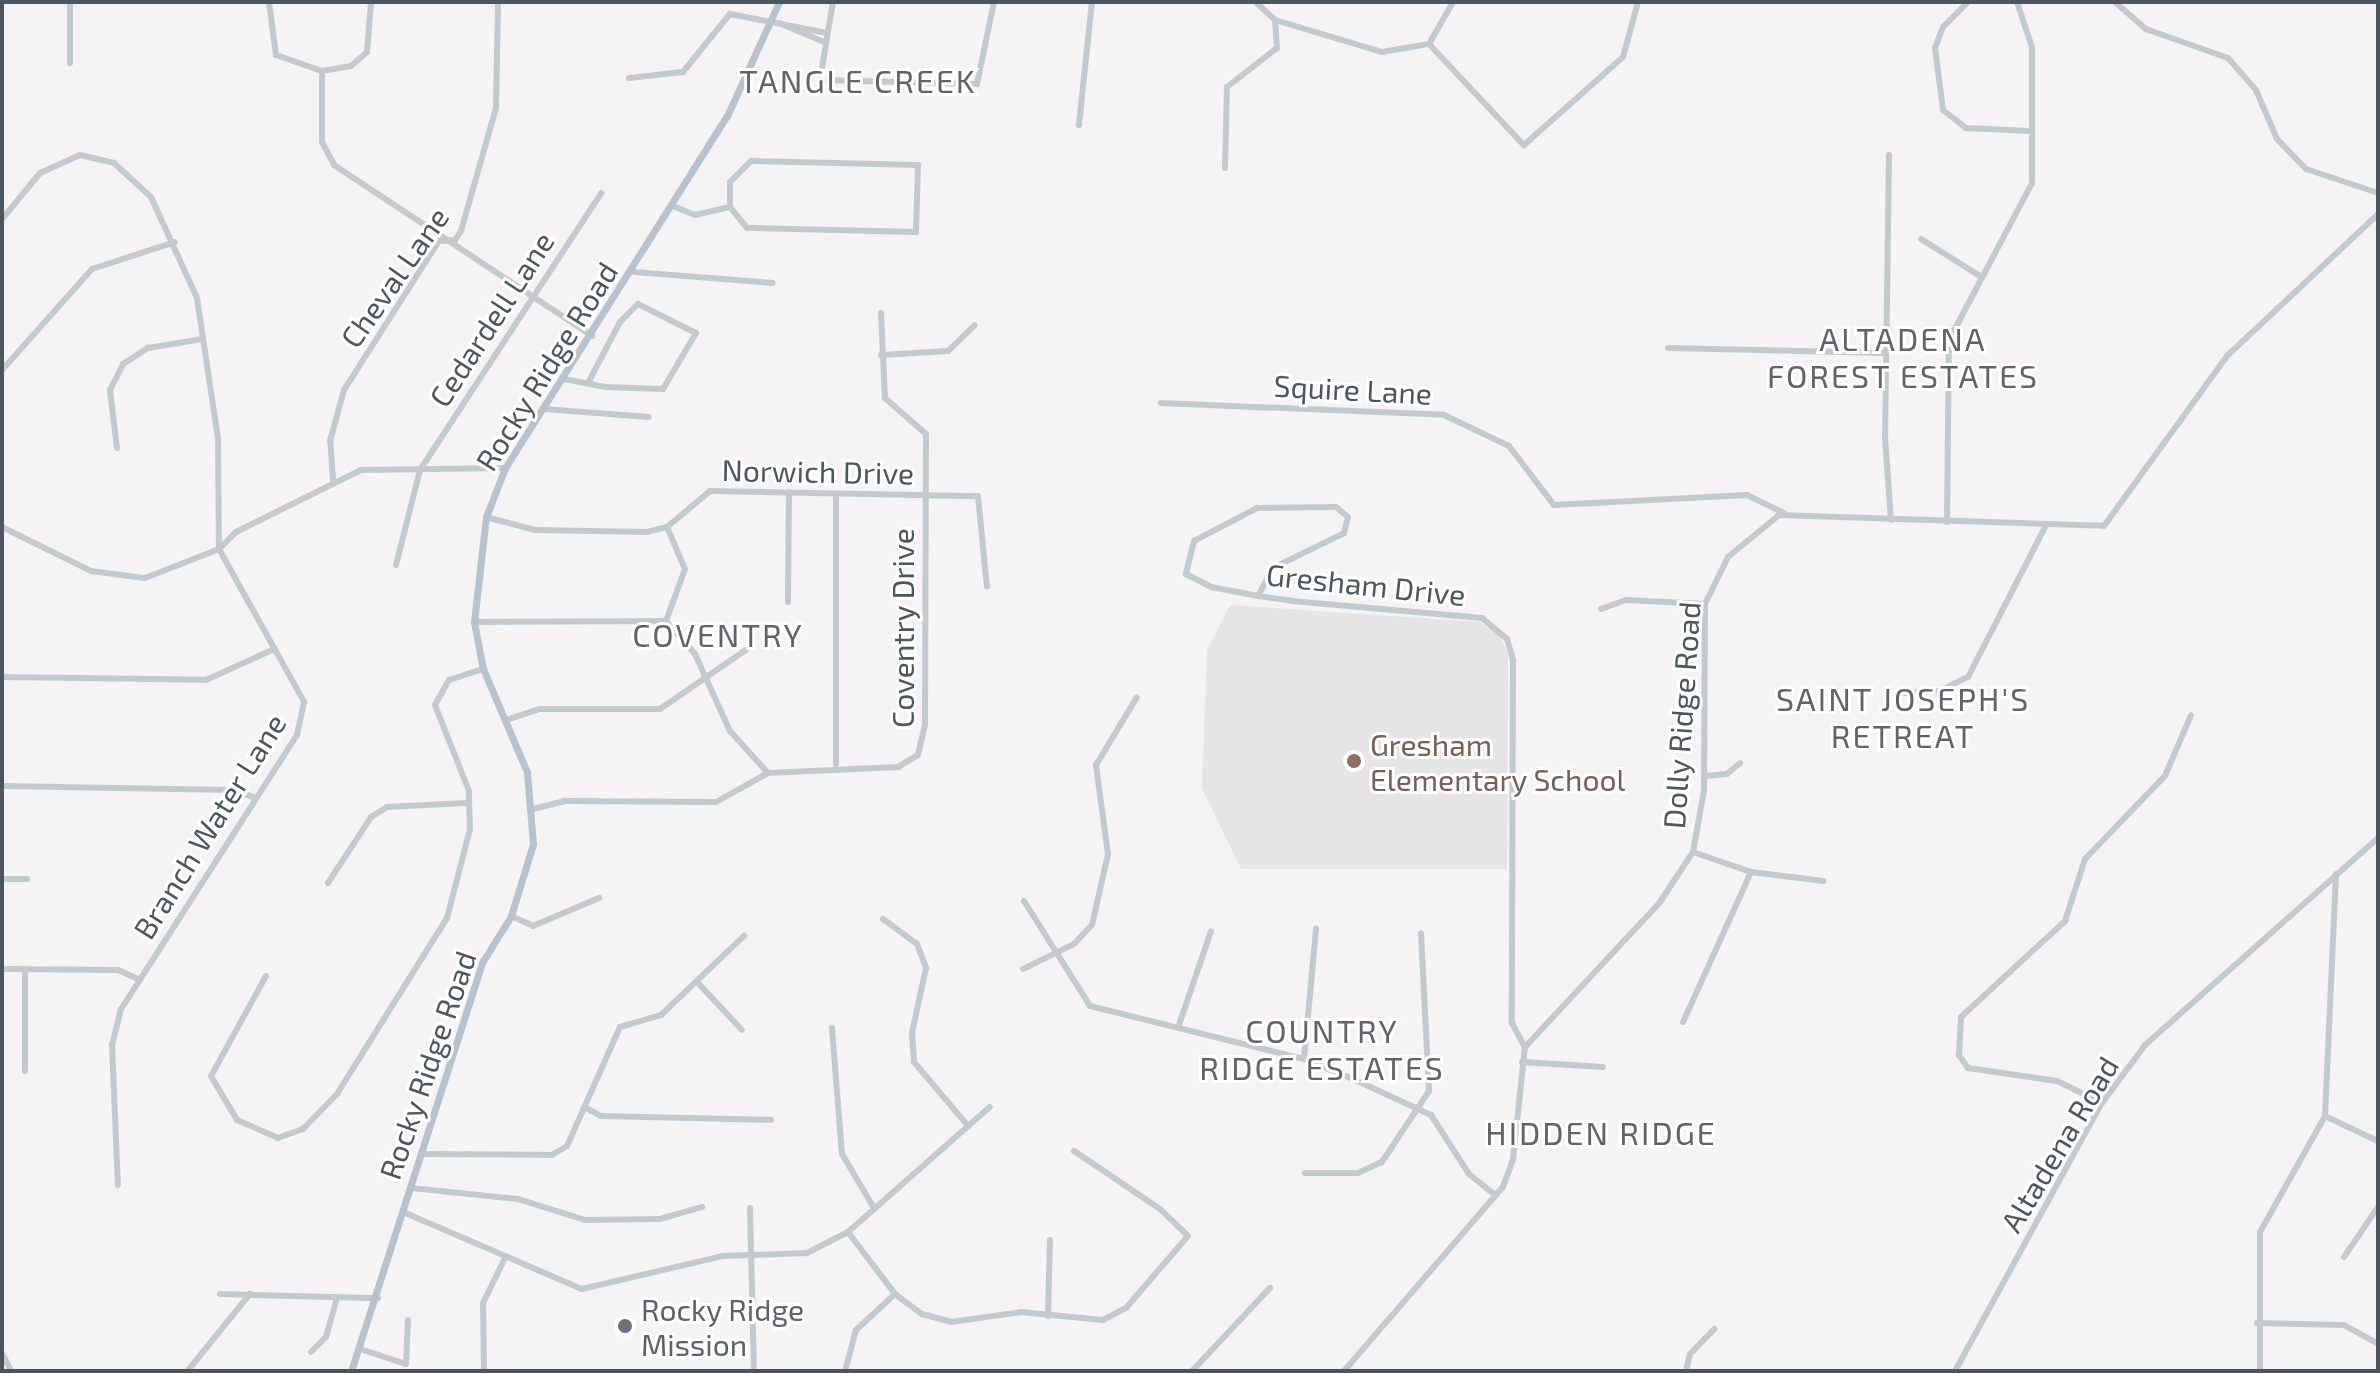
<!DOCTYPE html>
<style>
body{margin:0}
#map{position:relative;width:2380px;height:1373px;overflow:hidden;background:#f5f3f3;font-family:"Exo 2",sans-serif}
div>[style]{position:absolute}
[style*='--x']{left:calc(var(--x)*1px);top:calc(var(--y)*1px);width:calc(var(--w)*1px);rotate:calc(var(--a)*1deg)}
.education>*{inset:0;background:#e6e4e4}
.minor>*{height:6px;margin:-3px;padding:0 3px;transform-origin:3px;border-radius:3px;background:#c2cad0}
.major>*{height:7px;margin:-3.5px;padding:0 3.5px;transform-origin:3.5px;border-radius:3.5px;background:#b6c2ce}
.dots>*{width:22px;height:22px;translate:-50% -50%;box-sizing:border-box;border:4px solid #fff;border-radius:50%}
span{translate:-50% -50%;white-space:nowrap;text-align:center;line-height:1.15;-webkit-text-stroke:6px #fff;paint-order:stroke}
.street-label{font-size:30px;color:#4c565f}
.education-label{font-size:30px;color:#785e54}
.left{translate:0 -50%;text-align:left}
.worship-label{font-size:30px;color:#5b616d}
.neighbourhood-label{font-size:32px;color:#606367;letter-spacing:2px}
.frame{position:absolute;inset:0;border:4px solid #4c565f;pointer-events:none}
</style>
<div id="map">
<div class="education">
<div style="clip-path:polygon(1230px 605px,1480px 622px,1499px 634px,1508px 655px,1507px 869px,1241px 869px,1202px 788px,1207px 650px)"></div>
</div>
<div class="minor">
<div style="--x:70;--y:2;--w:61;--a:90"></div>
<div style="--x:269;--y:2;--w:53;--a:82.5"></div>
<div style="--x:276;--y:55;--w:49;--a:19.2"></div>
<div style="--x:322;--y:71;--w:29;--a:-10"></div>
<div style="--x:351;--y:66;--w:21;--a:-41"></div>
<div style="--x:367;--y:52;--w:50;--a:-85.4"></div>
<div style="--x:833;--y:2;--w:79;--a:99.5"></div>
<div style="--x:820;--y:80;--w:157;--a:1.5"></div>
<div style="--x:977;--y:84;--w:84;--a:-78.3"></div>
<div style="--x:1968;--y:2;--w:35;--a:135"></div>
<div style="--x:1943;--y:27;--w:22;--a:111"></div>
<div style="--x:1935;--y:48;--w:63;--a:82.6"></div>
<div style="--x:1943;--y:110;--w:29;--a:38"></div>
<div style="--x:1966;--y:128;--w:63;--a:2.7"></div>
<div style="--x:2115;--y:2;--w:41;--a:41.1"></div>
<div style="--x:2146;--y:29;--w:87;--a:19.5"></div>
<div style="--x:2228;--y:58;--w:43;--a:48.8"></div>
<div style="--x:2256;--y:90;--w:53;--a:66.8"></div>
<div style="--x:2277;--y:139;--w:42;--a:46"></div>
<div style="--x:2306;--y:169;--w:76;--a:18.4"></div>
<div style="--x:1275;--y:20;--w:112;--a:16.7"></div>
<div style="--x:1382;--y:52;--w:48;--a:-9.7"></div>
<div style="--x:779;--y:23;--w:49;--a:22.9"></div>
<div style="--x:1429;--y:44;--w:139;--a:46.8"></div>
<div style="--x:1524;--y:145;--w:132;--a:-41.6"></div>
<div style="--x:1623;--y:57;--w:57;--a:-74.7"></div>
<div style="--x:1429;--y:44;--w:48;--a:-60.3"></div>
<div style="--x:322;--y:71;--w:71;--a:90"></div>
<div style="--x:322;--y:142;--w:26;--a:62"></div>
<div style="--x:334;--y:165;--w:310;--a:33.5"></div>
<div style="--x:629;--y:78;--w:54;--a:-6.3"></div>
<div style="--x:683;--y:72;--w:75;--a:-51"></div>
<div style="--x:730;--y:14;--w:99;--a:11.1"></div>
<div style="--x:1079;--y:125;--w:124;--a:-84"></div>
<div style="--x:1889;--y:155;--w:282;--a:90.8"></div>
<div style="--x:1885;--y:437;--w:83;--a:85.9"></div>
<div style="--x:751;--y:161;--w:167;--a:1.4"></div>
<div style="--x:918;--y:165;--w:67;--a:91.7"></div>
<div style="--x:916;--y:232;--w:169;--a:-178.6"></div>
<div style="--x:747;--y:228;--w:27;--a:-129"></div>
<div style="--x:730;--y:207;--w:25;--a:-90"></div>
<div style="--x:730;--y:182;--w:30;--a:-45"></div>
<div style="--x:1225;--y:168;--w:81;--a:-88.6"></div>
<div style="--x:1227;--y:87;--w:63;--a:-38"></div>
<div style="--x:1277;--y:48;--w:28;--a:-94"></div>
<div style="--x:1275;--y:20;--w:26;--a:-137"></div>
<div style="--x:673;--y:206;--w:24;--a:22"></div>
<div style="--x:695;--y:215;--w:36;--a:-13"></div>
<div style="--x:2;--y:219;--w:60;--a:-50.4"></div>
<div style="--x:40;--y:173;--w:44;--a:-24.2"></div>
<div style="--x:80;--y:155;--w:35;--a:13"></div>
<div style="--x:114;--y:163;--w:50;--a:42.6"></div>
<div style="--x:151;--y:197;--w:111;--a:65.5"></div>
<div style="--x:197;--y:298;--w:143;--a:81.5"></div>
<div style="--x:218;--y:439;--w:110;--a:89.5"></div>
<div style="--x:219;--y:549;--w:175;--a:60.9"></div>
<div style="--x:304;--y:702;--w:34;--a:102"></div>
<div style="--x:297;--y:735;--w:326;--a:122.7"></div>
<div style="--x:121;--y:1009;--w:36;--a:104"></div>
<div style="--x:112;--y:1044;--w:141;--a:87.6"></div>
<div style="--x:1921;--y:239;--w:70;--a:32.1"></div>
<div style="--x:634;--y:272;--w:139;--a:4.5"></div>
<div style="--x:1668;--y:348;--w:218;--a:1.3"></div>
<div style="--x:881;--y:355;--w:67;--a:-3.4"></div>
<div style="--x:948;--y:351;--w:37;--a:-44"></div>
<div style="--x:2;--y:370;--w:135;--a:-48.3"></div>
<div style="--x:92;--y:269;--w:87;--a:-18"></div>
<div style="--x:564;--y:379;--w:42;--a:11"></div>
<div style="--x:605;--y:387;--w:58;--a:2"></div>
<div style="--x:663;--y:389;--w:65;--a:-59.5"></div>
<div style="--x:696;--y:333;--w:65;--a:-153.4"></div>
<div style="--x:638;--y:304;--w:25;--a:135"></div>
<div style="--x:620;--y:322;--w:69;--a:117.7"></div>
<div style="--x:1161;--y:403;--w:283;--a:2.4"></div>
<div style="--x:1444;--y:415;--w:72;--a:25.5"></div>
<div style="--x:1509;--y:446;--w:74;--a:52.7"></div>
<div style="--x:1554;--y:505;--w:193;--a:-3"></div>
<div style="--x:1747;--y:495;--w:41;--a:25.9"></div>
<div style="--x:544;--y:409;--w:105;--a:4.4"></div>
<div style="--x:117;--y:448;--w:58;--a:-96.9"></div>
<div style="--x:110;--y:390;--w:29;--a:-63"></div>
<div style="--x:123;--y:364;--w:30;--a:-33"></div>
<div style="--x:148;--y:348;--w:55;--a:-9.5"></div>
<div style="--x:333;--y:480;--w:39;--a:-94"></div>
<div style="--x:330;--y:441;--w:53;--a:-74.6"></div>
<div style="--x:344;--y:390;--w:177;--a:-57.5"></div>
<div style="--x:439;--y:241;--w:16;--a:-4"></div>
<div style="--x:455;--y:240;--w:11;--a:-56"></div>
<div style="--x:461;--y:231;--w:128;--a:-74.1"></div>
<div style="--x:496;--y:108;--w:106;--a:-88.9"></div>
<div style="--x:836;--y:494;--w:270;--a:90"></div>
<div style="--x:486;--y:517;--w:51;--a:14.9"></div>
<div style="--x:535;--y:530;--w:112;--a:1"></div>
<div style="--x:647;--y:532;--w:21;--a:-14"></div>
<div style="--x:667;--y:527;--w:56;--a:-39.9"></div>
<div style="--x:710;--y:491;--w:268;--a:1.1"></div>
<div style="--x:978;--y:496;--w:91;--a:84.4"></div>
<div style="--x:1947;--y:522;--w:182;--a:-89.4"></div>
<div style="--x:1949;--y:340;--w:178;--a:-62.1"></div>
<div style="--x:2032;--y:183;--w:136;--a:-90"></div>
<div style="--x:2032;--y:47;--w:47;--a:-108.4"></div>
<div style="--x:2;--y:527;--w:99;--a:26.3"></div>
<div style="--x:91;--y:571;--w:54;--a:7.4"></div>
<div style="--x:145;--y:578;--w:79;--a:-21.4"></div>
<div style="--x:219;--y:549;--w:24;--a:-45"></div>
<div style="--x:236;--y:532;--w:140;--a:-26.4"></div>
<div style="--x:361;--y:470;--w:144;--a:-0.8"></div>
<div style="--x:396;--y:565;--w:98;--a:-75.8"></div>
<div style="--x:420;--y:470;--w:331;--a:-56.8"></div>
<div style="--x:1258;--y:596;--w:32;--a:-62"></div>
<div style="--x:1273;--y:568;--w:79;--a:-26.2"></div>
<div style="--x:1344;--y:533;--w:16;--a:-76"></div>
<div style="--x:1348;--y:517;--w:16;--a:-140"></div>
<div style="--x:1336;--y:507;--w:79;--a:179.3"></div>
<div style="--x:1257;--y:508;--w:71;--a:152.4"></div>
<div style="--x:1194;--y:541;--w:34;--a:104"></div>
<div style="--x:1186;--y:574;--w:28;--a:27"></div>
<div style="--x:1211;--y:587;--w:48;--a:10.8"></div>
<div style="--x:1258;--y:596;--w:34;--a:8"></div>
<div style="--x:1292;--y:601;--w:191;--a:5.1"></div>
<div style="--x:1482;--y:618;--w:33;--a:40"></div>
<div style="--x:1507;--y:639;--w:22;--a:74"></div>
<div style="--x:1513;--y:660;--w:363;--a:90.2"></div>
<div style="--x:1512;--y:1023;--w:27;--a:62"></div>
<div style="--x:788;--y:602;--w:110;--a:-89.5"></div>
<div style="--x:1601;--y:609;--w:27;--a:-20"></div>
<div style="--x:1626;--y:600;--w:79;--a:2.9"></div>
<div style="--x:666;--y:621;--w:44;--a:48.7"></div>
<div style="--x:695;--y:654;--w:85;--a:65.6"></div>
<div style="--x:730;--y:731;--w:57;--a:47.9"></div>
<div style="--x:666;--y:621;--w:55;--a:-69.9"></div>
<div style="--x:685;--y:569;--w:46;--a:-113.2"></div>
<div style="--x:474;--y:622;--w:192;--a:-0.3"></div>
<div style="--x:2;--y:677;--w:204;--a:0.8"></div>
<div style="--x:206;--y:680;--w:75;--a:-24.5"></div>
<div style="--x:1904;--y:693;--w:36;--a:-3"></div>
<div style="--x:1940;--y:691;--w:31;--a:-27"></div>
<div style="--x:1968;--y:677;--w:169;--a:-62.8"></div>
<div style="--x:506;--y:720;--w:35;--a:-18"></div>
<div style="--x:539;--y:709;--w:121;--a:0"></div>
<div style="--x:660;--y:709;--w:104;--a:-34.5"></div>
<div style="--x:1704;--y:776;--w:23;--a:-5"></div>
<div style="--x:1727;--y:774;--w:17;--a:-40"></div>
<div style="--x:2;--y:786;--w:230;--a:1"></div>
<div style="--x:232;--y:790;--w:23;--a:18"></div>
<div style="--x:533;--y:809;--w:32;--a:-14"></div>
<div style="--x:564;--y:801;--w:152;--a:0.4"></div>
<div style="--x:716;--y:802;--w:60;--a:-29.1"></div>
<div style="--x:768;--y:773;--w:130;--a:-2.6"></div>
<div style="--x:898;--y:767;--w:23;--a:-31"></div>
<div style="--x:918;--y:755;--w:31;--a:-77"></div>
<div style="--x:925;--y:725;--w:291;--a:-89.8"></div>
<div style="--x:926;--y:434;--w:55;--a:-138.7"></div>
<div style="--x:885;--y:398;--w:85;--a:-92.7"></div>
<div style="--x:1693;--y:852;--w:61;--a:19"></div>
<div style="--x:1751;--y:872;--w:73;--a:7.1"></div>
<div style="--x:2;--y:879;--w:25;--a:0"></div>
<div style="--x:328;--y:883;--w:79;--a:-56.9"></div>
<div style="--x:371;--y:817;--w:19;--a:-32"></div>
<div style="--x:387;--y:807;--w:80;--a:-2.9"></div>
<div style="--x:1024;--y:901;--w:124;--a:57.8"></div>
<div style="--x:1090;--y:1006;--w:220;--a:13.9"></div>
<div style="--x:1304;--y:1059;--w:53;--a:22.2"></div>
<div style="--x:1353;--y:1079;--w:86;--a:24.8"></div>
<div style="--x:1431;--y:1115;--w:70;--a:57.2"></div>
<div style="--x:1469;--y:1174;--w:32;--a:39"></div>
<div style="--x:511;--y:916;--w:24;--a:24"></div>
<div style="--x:533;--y:926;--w:72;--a:-23"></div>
<div style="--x:883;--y:919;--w:42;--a:36.3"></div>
<div style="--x:917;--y:944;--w:26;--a:69"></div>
<div style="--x:926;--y:968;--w:66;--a:102.2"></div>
<div style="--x:912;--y:1033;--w:29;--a:86"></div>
<div style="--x:914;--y:1062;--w:84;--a:49.8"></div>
<div style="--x:2;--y:969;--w:116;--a:0.5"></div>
<div style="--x:118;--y:970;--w:22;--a:24"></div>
<div style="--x:1023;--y:969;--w:57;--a:-26.1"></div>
<div style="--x:1074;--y:944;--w:26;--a:-47"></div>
<div style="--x:1092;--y:925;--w:73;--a:-77.3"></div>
<div style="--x:1108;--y:854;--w:90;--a:-97.7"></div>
<div style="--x:1096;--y:765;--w:79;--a:-58.9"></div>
<div style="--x:25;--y:970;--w:101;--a:90"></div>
<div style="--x:266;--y:976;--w:114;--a:118.8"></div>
<div style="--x:211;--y:1076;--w:51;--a:59.4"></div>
<div style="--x:237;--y:1120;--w:45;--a:23.7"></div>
<div style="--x:278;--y:1138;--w:27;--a:-20"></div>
<div style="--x:303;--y:1129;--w:49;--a:-45.8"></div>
<div style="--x:337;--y:1094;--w:208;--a:-58"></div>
<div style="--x:447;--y:918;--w:92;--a:-75.5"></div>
<div style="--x:470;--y:829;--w:38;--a:-92"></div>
<div style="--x:469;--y:791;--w:92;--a:-111.6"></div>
<div style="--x:435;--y:705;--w:29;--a:-61"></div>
<div style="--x:449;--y:680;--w:36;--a:-18"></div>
<div style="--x:698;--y:983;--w:64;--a:46.9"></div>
<div style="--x:1683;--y:1022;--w:165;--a:-65.6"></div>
<div style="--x:832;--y:1028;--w:126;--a:85.5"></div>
<div style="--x:842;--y:1154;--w:63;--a:59.3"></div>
<div style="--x:1178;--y:1028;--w:102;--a:-71.2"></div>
<div style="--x:1304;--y:1059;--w:131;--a:-84.7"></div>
<div style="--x:1522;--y:1062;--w:81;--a:3.5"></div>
<div style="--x:2102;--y:1103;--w:50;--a:-153.9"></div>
<div style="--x:2057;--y:1081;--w:90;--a:-171.7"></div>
<div style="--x:1968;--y:1068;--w:16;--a:-125"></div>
<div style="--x:1959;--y:1055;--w:38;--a:-87"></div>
<div style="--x:1961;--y:1017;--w:142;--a:-42.7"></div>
<div style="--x:2065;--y:921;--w:65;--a:-72.1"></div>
<div style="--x:2085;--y:859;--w:115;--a:-46.1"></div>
<div style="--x:2165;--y:776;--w:66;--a:-66.9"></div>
<div style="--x:588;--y:1109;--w:15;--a:28"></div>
<div style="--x:601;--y:1116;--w:170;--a:1.3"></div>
<div style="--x:2325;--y:1116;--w:59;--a:25.3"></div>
<div style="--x:421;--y:1154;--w:131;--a:0.4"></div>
<div style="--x:552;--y:1155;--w:17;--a:-31"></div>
<div style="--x:567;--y:1146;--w:130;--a:-66"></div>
<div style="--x:620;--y:1027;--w:43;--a:-16.3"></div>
<div style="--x:661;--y:1015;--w:115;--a:-43.6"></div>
<div style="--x:1305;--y:1173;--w:53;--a:0"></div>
<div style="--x:1358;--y:1173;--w:26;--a:-25"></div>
<div style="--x:1382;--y:1162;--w:85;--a:-56.5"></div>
<div style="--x:1429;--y:1091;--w:158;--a:-92.9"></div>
<div style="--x:411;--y:1188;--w:108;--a:5.9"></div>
<div style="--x:518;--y:1199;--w:70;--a:17.4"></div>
<div style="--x:585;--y:1220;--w:75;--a:-0.8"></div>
<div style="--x:660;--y:1219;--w:44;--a:-15.9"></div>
<div style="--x:750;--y:1208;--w:163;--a:88.6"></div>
<div style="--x:403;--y:1212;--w:195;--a:23.3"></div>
<div style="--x:582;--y:1289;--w:145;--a:-13.2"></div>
<div style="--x:723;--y:1256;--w:84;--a:-2"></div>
<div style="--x:807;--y:1253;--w:46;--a:-27.1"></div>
<div style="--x:848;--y:1232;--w:189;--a:-41.4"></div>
<div style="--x:848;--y:1232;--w:78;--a:52.8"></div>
<div style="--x:895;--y:1294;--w:34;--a:37"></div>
<div style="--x:922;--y:1314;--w:30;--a:15"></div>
<div style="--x:951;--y:1322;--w:71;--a:-8.1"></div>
<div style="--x:1021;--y:1312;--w:82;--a:5.6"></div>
<div style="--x:1103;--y:1320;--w:26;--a:-28"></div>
<div style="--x:1126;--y:1308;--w:95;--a:-49.3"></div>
<div style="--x:1188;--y:1236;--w:39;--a:-136"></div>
<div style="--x:1160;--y:1209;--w:104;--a:-146"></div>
<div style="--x:2344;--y:1257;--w:60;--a:-55.8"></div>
<div style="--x:220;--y:1294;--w:158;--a:1.5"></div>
<div style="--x:1048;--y:1316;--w:76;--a:-88.5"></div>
<div style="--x:2257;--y:1323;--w:87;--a:1.3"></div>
<div style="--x:2344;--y:1325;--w:39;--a:29"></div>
<div style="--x:360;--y:1349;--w:48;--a:18.1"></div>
<div style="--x:406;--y:1364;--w:44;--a:-87.4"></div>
<div style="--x:311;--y:1352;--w:21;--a:-45"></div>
<div style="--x:326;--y:1337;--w:41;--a:-74.2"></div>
<div style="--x:2;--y:1353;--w:20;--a:63"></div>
<div style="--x:189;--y:1369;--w:97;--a:-50.9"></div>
<div style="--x:484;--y:1371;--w:68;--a:-90.8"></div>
<div style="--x:483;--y:1303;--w:52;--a:-63.9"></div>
<div style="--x:845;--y:1371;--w:42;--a:-75"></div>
<div style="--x:856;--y:1330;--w:53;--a:-42.7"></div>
<div style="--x:1192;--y:1371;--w:114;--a:-46.8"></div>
<div style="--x:1344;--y:1371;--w:243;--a:-49.2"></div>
<div style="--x:1503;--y:1187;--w:30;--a:-70"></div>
<div style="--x:1513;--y:1159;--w:113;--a:-83.9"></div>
<div style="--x:1525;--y:1047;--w:198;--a:-47"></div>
<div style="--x:1660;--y:902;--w:60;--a:-56.6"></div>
<div style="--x:1693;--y:852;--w:63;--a:-79.9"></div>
<div style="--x:1704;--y:790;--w:186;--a:-89.7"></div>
<div style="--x:1705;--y:604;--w:52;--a:-63.9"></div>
<div style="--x:1728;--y:557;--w:66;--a:-39.5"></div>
<div style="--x:1779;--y:515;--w:325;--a:1.9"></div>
<div style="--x:2104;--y:526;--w:211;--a:-54.1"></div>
<div style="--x:2228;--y:355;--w:206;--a:-43.2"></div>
<div style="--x:1686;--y:1371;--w:17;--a:-77"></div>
<div style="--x:1690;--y:1354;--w:35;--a:-46"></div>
<div style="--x:1955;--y:1371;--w:306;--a:-61.3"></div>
<div style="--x:2102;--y:1103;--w:72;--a:-53.4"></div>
<div style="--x:2145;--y:1045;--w:312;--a:-41.6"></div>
<div style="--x:2260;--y:1371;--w:139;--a:-90"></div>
<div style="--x:2260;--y:1232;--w:133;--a:-60.7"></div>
<div style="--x:2325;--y:1116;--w:242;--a:-87.4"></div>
</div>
<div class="major">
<div style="--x:351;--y:1371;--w:431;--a:-72.2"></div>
<div style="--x:483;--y:961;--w:53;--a:-58.1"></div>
<div style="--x:511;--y:916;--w:75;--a:-73"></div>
<div style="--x:533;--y:844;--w:72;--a:-94.8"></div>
<div style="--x:527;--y:772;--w:112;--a:-113.1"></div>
<div style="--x:483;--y:669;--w:48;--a:-100.8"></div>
<div style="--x:474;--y:622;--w:106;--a:-83.5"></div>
<div style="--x:486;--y:517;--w:53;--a:-68.8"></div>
<div style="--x:505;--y:468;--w:416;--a:-57.8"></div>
<div style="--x:727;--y:116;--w:125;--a:-65.5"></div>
</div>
<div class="dots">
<div style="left:1354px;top:761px;background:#8d6e63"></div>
<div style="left:625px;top:1326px;background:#6b7280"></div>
</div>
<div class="street-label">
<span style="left:394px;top:277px;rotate:-55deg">Cheval Lane</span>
<span style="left:491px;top:319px;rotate:-57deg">Cedardell Lane</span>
<span style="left:546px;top:366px;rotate:-58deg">Rocky Ridge Road</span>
<span style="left:1353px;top:389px;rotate:3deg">Squire Lane</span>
<span style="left:818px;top:471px;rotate:1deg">Norwich Drive</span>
<span style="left:1366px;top:584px;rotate:6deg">Gresham Drive</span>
<span style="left:902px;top:628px;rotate:-90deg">Coventry Drive</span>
<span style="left:1681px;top:715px;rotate:-86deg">Dolly Ridge Road</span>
<span style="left:209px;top:826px;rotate:-58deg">Branch Water Lane</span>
<span style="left:427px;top:1065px;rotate:-71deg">Rocky Ridge Road</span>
<span style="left:2059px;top:1144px;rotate:-59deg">Altadena Road</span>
</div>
<div class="education-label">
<span class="left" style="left:1370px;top:761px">Gresham<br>Elementary School</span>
</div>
<div class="worship-label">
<span class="left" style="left:641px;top:1326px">Rocky Ridge<br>Mission</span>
</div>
<div class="neighbourhood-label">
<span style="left:858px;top:80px">TANGLE CREEK</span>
<span style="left:1903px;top:357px">ALTADENA<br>FOREST ESTATES</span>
<span style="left:718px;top:634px">COVENTRY</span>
<span style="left:1903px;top:717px">SAINT JOSEPH'S<br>RETREAT</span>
<span style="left:1322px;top:1049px">COUNTRY<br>RIDGE ESTATES</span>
<span style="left:1601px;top:1132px">HIDDEN RIDGE</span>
</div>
<div class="frame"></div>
</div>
